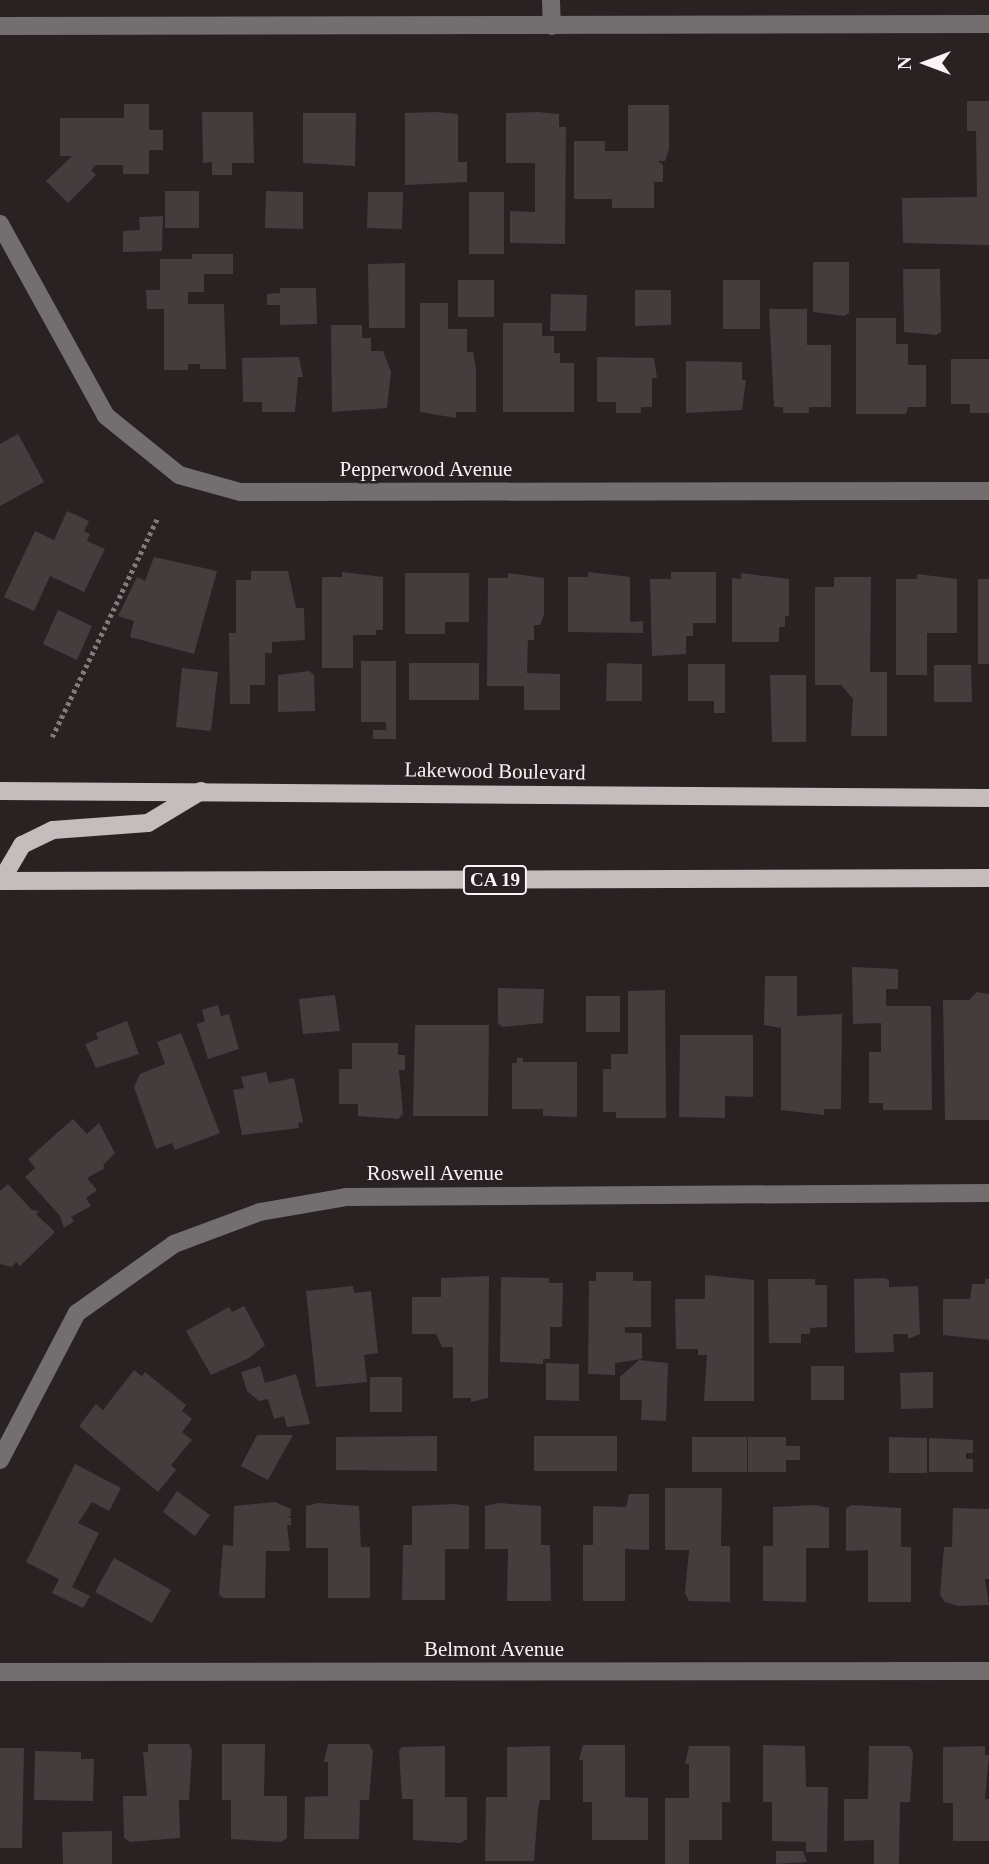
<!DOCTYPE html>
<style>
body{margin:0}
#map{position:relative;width:989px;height:1864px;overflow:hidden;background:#292122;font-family:Georgia,serif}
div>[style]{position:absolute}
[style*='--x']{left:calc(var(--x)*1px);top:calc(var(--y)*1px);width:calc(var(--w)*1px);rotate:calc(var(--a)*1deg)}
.building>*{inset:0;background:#453c3e}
.path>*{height:4.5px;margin-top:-2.25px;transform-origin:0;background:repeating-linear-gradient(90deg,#827b7c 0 3.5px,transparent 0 7px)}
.street>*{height:18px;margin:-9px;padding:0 9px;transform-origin:9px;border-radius:9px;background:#736f70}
.primary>*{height:18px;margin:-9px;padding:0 9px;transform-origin:9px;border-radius:9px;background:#c5bcbd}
span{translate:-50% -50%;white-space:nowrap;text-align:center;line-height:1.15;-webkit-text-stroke:5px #292122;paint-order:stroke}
.shield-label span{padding:2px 5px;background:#292122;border:2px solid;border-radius:5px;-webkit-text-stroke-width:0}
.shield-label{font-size:19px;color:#f9f3f4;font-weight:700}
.street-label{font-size:21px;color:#f9f3f4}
.north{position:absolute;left:891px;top:28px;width:70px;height:70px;-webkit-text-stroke:5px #292122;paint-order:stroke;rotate:270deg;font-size:19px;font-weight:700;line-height:28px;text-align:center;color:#f9f3f4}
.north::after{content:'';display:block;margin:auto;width:24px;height:32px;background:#f9f3f4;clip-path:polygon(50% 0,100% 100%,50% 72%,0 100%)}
</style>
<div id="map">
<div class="building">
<div style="clip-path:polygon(967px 101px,989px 101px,989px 245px,903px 243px,902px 198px,977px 197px,976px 131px,967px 131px)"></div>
<div style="clip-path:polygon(124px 104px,149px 104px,149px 130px,163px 130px,163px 150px,149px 150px,149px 174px,123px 174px,123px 165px,96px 165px,91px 170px,96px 175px,68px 203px,46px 181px,72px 156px,60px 156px,60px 118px,124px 118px)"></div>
<div style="clip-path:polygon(628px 105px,669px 105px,669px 149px,665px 161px,658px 161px,663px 165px,663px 182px,654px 182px,654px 208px,612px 208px,612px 199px,574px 199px,574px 141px,605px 141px,605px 151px,628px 151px)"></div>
<div style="clip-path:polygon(202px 112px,253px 112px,254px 163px,232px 163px,232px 175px,212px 175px,212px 162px,203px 163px)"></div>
<div style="clip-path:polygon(435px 112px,458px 114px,458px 162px,467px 162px,467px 182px,405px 185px,405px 113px)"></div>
<div style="clip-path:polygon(537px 112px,559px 114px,559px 127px,566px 127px,565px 244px,510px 243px,510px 211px,535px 212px,535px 163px,506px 163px,506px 113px)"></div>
<div style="clip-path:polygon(303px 113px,356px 113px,355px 166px,303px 163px)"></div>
<div style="clip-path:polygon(165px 191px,199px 191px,199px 228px,165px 228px)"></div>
<div style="clip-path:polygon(266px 191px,303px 192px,303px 229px,265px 228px)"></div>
<div style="clip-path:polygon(368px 192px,403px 192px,402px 229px,367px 228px)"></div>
<div style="clip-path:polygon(469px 192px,504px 192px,504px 254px,469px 254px)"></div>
<div style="clip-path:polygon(163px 216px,162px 251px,123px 252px,123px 231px,140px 230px,139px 217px)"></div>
<div style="clip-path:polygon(192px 254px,233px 254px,233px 274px,204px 274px,204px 292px,188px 292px,188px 304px,224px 304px,226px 369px,200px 369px,200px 364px,188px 364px,188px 370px,164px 370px,164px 309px,147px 309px,146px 290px,160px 290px,160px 259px,192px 259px)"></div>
<div style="clip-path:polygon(813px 262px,849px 262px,849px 313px,844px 316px,813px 312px)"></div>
<div style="clip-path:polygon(405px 263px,405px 328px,369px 328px,368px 264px)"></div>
<div style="clip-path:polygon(903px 269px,940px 269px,941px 332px,936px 335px,904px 332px)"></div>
<div style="clip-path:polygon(458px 280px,494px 280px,494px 317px,458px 317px)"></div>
<div style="clip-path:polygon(723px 280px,760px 280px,760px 329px,723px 329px)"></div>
<div style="clip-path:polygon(280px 288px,316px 288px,317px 324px,280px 325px,280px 305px,267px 305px,267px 294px,280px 293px)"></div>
<div style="clip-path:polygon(635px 290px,671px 290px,671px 325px,635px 326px)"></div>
<div style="clip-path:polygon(551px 294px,587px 295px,586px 331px,550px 331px)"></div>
<div style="clip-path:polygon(420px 303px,448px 303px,448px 329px,467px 329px,467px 352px,473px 352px,476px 369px,476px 412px,456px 412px,456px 418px,420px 412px)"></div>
<div style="clip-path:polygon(769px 309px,807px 309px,807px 345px,831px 345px,831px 407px,809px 407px,809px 413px,783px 413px,783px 407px,774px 407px)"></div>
<div style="clip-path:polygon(856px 318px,896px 318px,896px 344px,908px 344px,908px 365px,926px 365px,926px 407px,908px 407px,906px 414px,856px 414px)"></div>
<div style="clip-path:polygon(503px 323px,542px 323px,542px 336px,554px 336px,554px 353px,560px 353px,560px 363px,574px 363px,574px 412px,503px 412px)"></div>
<div style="clip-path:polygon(331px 325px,362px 325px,362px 338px,371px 338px,371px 351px,383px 351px,391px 372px,387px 408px,332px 412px)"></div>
<div style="clip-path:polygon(299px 357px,303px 377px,298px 377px,295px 412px,262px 412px,262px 402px,243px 402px,242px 358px)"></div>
<div style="clip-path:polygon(597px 357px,654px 358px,657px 378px,652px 378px,652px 407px,641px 407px,641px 413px,616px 413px,616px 402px,597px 402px)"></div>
<div style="clip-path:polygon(951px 359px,989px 359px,989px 413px,970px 413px,970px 404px,951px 404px)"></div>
<div style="clip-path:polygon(686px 361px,742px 362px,742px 380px,746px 380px,742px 410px,686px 413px)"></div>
<div style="clip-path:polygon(18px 434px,44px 482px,0 506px,0 444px)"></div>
<div style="clip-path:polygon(67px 511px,89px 521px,84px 531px,90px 534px,87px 541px,105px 549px,84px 592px,50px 576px,34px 611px,4px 597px,35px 531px,54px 540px)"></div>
<div style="clip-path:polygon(154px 557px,217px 571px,194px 654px,130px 637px,134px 621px,118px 616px,137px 577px,145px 581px)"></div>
<div style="clip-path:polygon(251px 571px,288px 571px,296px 608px,304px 608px,305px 640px,272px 642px,272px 653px,265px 653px,265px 685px,250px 685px,250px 704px,230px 704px,229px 633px,236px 633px,236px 580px,251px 580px)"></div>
<div style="clip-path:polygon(342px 572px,383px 577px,383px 630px,376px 630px,376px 635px,353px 635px,353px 668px,322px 668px,322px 577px,342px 577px)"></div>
<div style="clip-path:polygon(588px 572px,630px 577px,630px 622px,643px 621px,643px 633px,568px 632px,568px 577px,588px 577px)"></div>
<div style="clip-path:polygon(671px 572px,716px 572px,716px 623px,693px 623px,693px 636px,686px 636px,686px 654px,652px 656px,650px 579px,671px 579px)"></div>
<div style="clip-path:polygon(405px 573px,469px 573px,469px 622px,445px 622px,445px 634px,405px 634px)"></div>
<div style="clip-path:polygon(508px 573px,544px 578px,544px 615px,540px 625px,534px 625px,534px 640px,528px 640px,527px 673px,560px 674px,560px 710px,524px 710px,524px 686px,487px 686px,488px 578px,508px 578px)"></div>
<div style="clip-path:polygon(741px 573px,789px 579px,789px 616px,785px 616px,785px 627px,779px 627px,779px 642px,732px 642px,732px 578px,741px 579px)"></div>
<div style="clip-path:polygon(917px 574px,957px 579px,957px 633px,927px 633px,927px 675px,896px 675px,896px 579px,917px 579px)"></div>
<div style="clip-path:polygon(834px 577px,871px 577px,870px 672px,887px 672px,887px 736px,851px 736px,853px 699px,841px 685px,815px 685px,815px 587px,834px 587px)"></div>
<div style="clip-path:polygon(978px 579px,989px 579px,989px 664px,978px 664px)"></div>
<div style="clip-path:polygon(58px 610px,92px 626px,77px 660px,43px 644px)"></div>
<div style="clip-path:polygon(361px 661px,396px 661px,396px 739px,373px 739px,373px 730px,386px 730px,386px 722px,361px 722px)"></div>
<div style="clip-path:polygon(409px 663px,479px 663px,479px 700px,409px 700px)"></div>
<div style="clip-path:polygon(607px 663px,642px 664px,642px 701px,606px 701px)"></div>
<div style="clip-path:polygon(688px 664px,725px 664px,725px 713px,714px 713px,714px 701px,688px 701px)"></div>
<div style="clip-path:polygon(934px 665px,971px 665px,972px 702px,934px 702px)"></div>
<div style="clip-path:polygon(182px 668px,218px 672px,211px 731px,176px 727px)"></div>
<div style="clip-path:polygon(309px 671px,314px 675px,315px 711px,278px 712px,278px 675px)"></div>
<div style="clip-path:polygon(770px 675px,806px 675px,806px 742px,772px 742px)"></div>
<div style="clip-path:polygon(852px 967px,898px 969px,898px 989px,886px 989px,886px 1006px,931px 1006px,932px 1110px,883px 1110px,883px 1103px,869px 1103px,869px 1052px,881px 1052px,881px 1023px,853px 1024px)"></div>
<div style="clip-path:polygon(765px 976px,797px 976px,797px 1016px,842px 1014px,841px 1109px,824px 1109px,824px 1115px,781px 1110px,781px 1028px,764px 1025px)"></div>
<div style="clip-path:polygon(498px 988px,544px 989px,543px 1023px,502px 1027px,498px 1023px)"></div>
<div style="clip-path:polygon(665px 990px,666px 1118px,616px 1118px,616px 1112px,603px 1112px,603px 1069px,611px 1069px,611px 1054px,628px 1054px,628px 991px)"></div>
<div style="clip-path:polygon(977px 992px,989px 994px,989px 1120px,945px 1120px,943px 1000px,969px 1000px)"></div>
<div style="clip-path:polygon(335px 995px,340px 1031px,303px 1034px,299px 999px)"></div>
<div style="clip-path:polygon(586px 996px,620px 996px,620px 1032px,586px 1032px)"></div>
<div style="clip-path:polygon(218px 1005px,221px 1016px,229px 1014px,239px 1049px,208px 1059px,197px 1024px,205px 1021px,202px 1010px)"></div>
<div style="clip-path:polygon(127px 1021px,139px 1054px,96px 1068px,85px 1044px,98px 1039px,96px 1033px)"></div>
<div style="clip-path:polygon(415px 1025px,489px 1025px,488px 1116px,413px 1116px)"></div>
<div style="clip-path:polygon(181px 1033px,220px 1133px,175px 1150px,172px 1143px,156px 1149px,134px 1087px,140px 1074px,165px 1064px,157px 1042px)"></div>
<div style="clip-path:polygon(680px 1035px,753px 1035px,753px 1097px,725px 1096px,725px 1118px,679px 1117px)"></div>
<div style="clip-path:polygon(352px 1043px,398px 1043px,398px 1055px,405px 1055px,405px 1070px,399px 1070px,403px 1114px,398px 1119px,358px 1116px,358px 1104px,339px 1104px,339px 1069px,352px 1069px)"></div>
<div style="clip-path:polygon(517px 1058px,523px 1058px,523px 1062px,577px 1062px,577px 1117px,543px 1116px,543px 1109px,512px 1109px,512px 1063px,517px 1063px)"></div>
<div style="clip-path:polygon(266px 1072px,269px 1083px,294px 1078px,303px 1122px,298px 1123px,299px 1128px,242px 1135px,233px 1090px,244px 1088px,241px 1077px)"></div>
<div style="clip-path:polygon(73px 1119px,87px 1134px,99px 1123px,115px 1153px,103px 1165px,105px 1168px,87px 1178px,97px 1190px,86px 1198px,91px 1206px,71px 1217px,74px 1221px,64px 1228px,60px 1216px,25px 1177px,35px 1168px,28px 1159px)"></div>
<div style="clip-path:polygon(8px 1184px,32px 1210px,39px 1211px,36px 1214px,55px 1232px,20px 1266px,16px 1262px,12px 1267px,0 1264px,0 1191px)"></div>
<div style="clip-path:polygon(596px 1272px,633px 1272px,633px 1281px,651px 1281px,651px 1327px,625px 1327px,625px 1333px,642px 1333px,642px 1359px,615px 1363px,615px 1375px,588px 1374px,589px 1281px,596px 1281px)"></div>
<div style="clip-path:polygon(705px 1275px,754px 1280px,754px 1401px,704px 1401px,707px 1355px,698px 1355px,698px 1349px,676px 1349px,675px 1299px,705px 1299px)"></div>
<div style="clip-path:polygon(489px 1276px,488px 1398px,471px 1402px,471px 1398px,453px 1398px,453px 1347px,442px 1347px,436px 1334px,412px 1334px,412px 1297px,441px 1297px,441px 1278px)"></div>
<div style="clip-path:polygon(501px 1277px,549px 1278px,549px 1283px,563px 1283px,562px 1327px,550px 1327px,550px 1359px,543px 1359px,543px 1364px,500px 1362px)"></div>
<div style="clip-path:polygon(883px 1278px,889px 1280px,889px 1287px,918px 1286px,920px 1334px,908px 1339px,908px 1334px,893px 1334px,894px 1352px,855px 1353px,854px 1279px)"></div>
<div style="clip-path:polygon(768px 1279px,815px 1279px,815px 1285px,827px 1285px,827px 1327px,810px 1328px,810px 1334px,801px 1334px,801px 1343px,769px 1343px)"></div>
<div style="clip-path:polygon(985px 1279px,989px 1279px,989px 1340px,943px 1335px,943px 1299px,970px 1299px,972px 1284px,985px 1284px)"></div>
<div style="clip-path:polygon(353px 1286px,354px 1293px,371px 1291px,378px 1353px,364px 1355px,367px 1382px,316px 1387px,306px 1291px)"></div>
<div style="clip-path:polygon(244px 1306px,265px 1345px,249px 1358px,211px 1375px,186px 1331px,229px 1307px,232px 1312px)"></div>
<div style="clip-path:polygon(639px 1360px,668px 1363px,666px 1421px,641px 1420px,642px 1400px,620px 1400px,620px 1377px)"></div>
<div style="clip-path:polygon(546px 1363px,579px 1364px,579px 1401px,546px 1400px)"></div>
<div style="clip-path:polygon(260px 1366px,265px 1383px,296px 1374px,310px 1424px,287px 1427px,284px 1416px,274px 1419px,268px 1399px,259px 1401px,247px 1391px,241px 1372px)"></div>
<div style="clip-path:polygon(811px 1366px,844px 1366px,844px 1400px,811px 1400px)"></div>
<div style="clip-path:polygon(134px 1370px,142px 1376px,145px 1372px,186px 1405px,182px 1411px,192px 1419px,182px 1432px,192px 1440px,171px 1465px,176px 1470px,158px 1492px,79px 1426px,96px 1404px,103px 1410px)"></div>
<div style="clip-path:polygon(933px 1372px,933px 1408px,901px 1409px,900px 1373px)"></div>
<div style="clip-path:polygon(370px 1377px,402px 1377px,402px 1412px,370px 1412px)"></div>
<div style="clip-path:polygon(257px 1435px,293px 1435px,268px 1480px,241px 1466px)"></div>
<div style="clip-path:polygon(437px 1436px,437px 1471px,336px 1470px,336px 1437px)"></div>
<div style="clip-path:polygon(534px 1436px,617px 1436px,617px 1471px,534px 1471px)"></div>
<div style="clip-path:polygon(692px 1437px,747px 1437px,747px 1472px,692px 1472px)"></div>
<div style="clip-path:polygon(748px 1437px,786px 1437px,786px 1446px,800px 1446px,800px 1460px,786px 1460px,786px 1472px,748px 1472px)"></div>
<div style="clip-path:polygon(889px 1437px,927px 1438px,927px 1473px,889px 1473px)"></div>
<div style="clip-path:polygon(929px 1438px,973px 1440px,973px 1453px,966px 1453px,966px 1459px,973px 1459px,973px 1472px,929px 1472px)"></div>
<div style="clip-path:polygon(75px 1464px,121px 1488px,109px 1511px,92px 1502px,78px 1523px,99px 1533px,72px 1587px,90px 1596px,83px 1608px,52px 1593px,59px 1579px,26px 1562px)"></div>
<div style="clip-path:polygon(665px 1488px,722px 1488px,721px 1546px,730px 1546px,730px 1602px,689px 1601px,685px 1593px,689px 1550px,665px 1550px)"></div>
<div style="clip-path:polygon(177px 1491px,210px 1515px,195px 1536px,163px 1512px)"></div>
<div style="clip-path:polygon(629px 1494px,649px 1494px,649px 1550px,625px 1549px,625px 1601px,583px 1601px,583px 1545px,593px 1545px,593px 1506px,626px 1507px)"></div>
<div style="clip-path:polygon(275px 1502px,291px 1509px,291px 1516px,287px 1516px,291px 1518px,291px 1525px,287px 1525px,290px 1551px,266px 1551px,265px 1598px,223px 1598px,219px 1594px,223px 1545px,233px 1546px,234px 1506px)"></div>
<div style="clip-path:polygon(318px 1503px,359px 1506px,361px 1547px,370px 1547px,370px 1598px,328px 1598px,328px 1548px,306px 1548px,306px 1506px)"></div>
<div style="clip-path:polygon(499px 1503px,541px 1506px,541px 1545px,550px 1545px,551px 1601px,507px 1601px,508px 1549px,485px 1549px,485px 1506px)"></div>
<div style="clip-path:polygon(455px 1504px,469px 1506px,469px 1549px,445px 1549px,445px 1600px,402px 1600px,403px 1545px,412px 1545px,412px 1506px)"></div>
<div style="clip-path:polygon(815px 1505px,829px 1508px,829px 1548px,806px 1548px,806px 1602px,763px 1601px,763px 1546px,773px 1546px,773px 1507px)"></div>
<div style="clip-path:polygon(852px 1505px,901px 1508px,901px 1547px,911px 1547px,911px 1602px,868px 1602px,868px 1550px,846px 1551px,846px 1508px)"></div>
<div style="clip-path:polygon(953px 1508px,989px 1509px,989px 1579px,985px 1579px,989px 1605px,958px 1606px,945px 1602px,940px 1595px,944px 1547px,952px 1547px)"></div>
<div style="clip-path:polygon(114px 1558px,171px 1590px,152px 1623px,95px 1592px)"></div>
<div style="clip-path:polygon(148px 1744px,189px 1744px,192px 1750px,189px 1800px,179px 1800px,180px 1838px,130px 1842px,124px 1838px,123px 1796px,147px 1796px,143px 1752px,148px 1752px)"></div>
<div style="clip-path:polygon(222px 1744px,265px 1744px,264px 1796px,287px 1796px,287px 1838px,281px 1842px,231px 1839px,231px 1800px,222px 1800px)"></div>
<div style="clip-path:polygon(328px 1744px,369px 1744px,373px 1751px,369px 1800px,360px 1800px,359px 1839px,304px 1839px,305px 1797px,328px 1796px,328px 1762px,324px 1762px)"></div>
<div style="clip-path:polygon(583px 1745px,625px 1745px,625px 1797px,648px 1798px,648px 1840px,592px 1840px,592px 1802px,583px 1802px,583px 1760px,579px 1760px)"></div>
<div style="clip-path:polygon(763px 1745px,805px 1746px,806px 1787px,828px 1787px,827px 1852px,806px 1852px,806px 1842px,772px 1841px,772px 1802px,763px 1802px)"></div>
<div style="clip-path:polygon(445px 1746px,445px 1797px,467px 1797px,467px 1839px,461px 1843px,413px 1840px,413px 1799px,402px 1799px,399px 1751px,402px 1747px)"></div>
<div style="clip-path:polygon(550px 1746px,550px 1800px,540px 1800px,538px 1809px,534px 1861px,485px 1861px,486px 1797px,507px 1797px,507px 1747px)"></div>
<div style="clip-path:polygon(689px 1746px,730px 1746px,730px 1802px,722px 1802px,722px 1840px,689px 1840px,689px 1864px,665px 1864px,665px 1798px,689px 1798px,689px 1764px,685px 1764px)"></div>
<div style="clip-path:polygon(869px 1746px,909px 1746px,913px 1752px,910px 1802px,900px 1802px,899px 1864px,874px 1864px,874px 1840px,844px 1841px,844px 1799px,868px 1799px)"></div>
<div style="clip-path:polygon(985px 1746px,985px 1755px,989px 1755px,985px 1799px,989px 1799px,989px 1841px,953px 1841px,953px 1803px,943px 1803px,943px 1747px)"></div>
<div style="clip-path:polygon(0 1748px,24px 1748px,22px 1848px,0 1848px)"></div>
<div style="clip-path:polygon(35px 1751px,81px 1752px,81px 1759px,94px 1759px,93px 1801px,34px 1800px)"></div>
<div style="clip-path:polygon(112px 1831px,112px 1864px,63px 1864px,62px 1832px)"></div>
<div style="clip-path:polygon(776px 1851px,803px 1851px,807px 1862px,776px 1864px)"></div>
</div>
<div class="path">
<div style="--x:52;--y:737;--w:244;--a:-64.3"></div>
</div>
<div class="street">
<div style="--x:551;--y:0;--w:26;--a:88"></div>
<div style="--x:0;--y:26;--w:989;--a:-0.12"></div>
<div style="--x:0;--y:224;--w:219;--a:61.1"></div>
<div style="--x:106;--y:416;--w:94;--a:38.9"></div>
<div style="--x:179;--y:475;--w:63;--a:15.6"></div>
<div style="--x:240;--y:492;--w:749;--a:-0.08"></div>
<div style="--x:0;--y:1460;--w:166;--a:-62.4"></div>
<div style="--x:77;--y:1313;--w:119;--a:-35.4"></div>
<div style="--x:174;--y:1244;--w:92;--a:-20.4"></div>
<div style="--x:260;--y:1212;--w:87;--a:-9.9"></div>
<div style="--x:346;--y:1197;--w:643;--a:-0.36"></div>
<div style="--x:0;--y:1672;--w:989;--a:-0.06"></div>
</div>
<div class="primary">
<div style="--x:0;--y:791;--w:989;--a:0.41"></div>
<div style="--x:0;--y:881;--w:989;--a:-0.17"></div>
<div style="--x:1;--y:881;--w:42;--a:-59.7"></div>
<div style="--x:22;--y:845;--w:34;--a:-26"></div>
<div style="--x:53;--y:830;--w:95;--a:-4.2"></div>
<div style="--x:148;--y:823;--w:62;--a:-31.1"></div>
</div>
<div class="shield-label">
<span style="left:495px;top:880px">CA 19</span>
</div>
<div class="street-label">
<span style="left:426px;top:469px">Pepperwood Avenue</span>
<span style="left:495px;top:771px;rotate:1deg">Lakewood Boulevard</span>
<span style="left:435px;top:1173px">Roswell Avenue</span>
<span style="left:494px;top:1649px">Belmont Avenue</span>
</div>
<div class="north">N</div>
</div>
